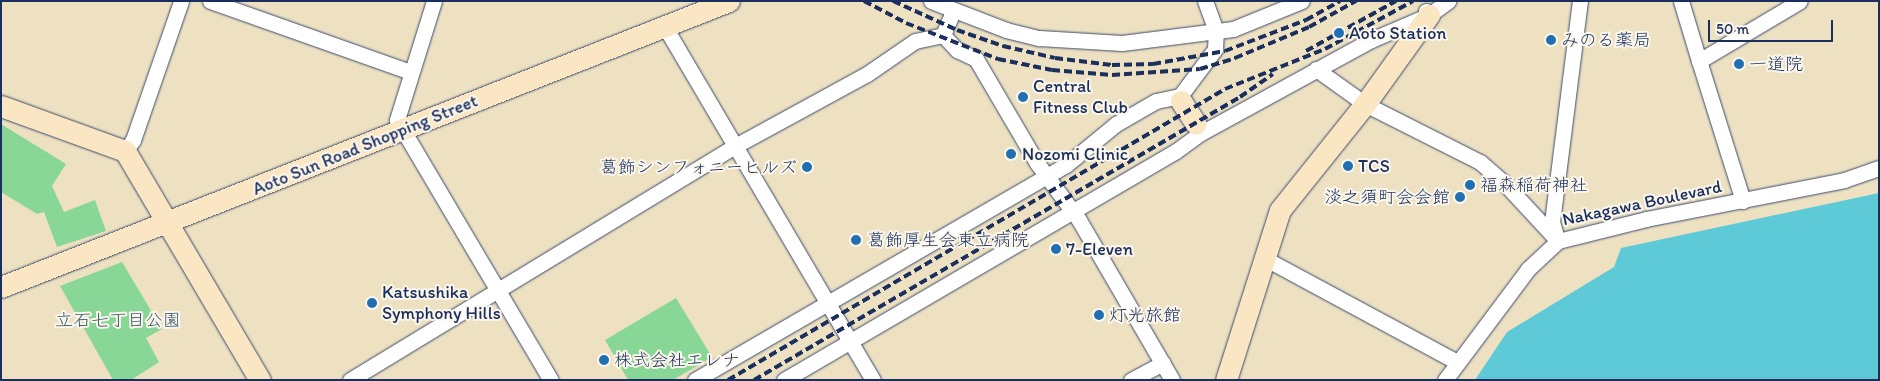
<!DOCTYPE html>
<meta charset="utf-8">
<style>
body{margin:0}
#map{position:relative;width:1880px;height:381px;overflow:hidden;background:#ede1c2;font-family:Itim,"Klee One",sans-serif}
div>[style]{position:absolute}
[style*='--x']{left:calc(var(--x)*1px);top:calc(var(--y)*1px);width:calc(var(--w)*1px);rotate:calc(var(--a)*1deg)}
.green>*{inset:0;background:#89d796}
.water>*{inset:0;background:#5ec9d7}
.roads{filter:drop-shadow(0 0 1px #3a4a6d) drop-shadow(0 0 1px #3a4a6d)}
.street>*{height:15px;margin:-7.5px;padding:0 7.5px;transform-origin:7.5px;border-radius:7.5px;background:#fff}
.secondary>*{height:21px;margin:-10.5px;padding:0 10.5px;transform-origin:10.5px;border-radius:10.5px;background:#fbe6c4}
.rail>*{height:4px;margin-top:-2px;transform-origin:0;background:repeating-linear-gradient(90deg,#1b2f5e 0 8px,transparent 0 12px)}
.dots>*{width:14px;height:14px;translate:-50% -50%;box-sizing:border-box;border:2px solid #fbf7ec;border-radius:50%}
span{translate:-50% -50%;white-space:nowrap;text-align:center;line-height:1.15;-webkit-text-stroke:4px #fbf7ec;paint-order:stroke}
.poi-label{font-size:18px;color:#1b2f5e}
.left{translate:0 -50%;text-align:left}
.right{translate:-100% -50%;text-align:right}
.street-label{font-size:18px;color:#1b2f5e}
.park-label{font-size:18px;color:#36596c}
.frame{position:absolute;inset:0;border:2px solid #1b2f5e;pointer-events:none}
.scale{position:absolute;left:1708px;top:20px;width:125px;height:22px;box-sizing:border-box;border:2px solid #1b2f5e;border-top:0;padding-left:6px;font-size:15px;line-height:18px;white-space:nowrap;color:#1b2f5e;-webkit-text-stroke:4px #fbf7ec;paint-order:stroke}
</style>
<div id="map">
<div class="green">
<div style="clip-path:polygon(1px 124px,66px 164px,52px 186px,64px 212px,95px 200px,106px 231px,57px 247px,44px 212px,37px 214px,1px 192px)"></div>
<div style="clip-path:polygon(122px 262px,162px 329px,146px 338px,159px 362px,131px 380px,113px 380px,60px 286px)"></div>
<div style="clip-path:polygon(676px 298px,712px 357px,673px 380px,628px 380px,605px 340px)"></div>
</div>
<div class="water">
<div style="clip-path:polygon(1879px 193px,1879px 380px,1475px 380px,1507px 332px,1614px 267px,1621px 248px)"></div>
</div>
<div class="roads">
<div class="street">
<div style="--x:210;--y:1;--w:212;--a:19.5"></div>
<div style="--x:434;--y:1;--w:125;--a:107.3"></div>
<div style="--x:397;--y:120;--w:302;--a:59.4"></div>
<div style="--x:931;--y:1;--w:80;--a:21.1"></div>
<div style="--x:1006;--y:30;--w:34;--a:14"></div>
<div style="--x:1039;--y:38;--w:83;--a:3.4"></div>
<div style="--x:1122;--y:43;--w:112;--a:-7.2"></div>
<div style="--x:1233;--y:29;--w:74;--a:-22.1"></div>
<div style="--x:1681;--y:1;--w:63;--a:73.3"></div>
<div style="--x:1426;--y:11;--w:5;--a:53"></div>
<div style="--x:1429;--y:15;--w:24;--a:-36"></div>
<div style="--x:665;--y:27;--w:410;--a:59.5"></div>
<div style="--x:943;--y:35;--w:21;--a:47"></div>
<div style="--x:957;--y:50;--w:21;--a:25"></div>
<div style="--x:976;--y:59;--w:121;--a:59.6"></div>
<div style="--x:1037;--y:163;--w:71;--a:53.6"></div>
<div style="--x:1079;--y:220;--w:185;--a:59.8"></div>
<div style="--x:1316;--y:69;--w:60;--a:35.5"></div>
<div style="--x:1365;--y:104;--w:129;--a:26.8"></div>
<div style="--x:1480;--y:162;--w:33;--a:41"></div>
<div style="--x:1505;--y:184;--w:78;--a:47.1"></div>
<div style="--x:125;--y:151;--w:14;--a:-54"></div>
<div style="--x:133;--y:140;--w:147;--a:-70.9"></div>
<div style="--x:1743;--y:201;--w:147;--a:-107.4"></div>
<div style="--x:1699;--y:61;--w:117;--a:-30.7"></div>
<div style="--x:1557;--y:239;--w:18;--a:-106"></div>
<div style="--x:1552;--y:222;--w:223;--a:-82.8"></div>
<div style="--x:1264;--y:258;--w:219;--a:28.3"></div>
<div style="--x:350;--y:380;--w:451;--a:-31.3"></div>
<div style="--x:735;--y:146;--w:150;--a:-28.6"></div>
<div style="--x:867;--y:74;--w:58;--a:-34.5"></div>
<div style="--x:915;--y:41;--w:29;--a:-12"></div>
<div style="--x:943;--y:35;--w:26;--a:-67"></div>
<div style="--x:695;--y:380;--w:429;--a:-30.1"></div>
<div style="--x:1066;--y:165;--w:65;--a:-39.4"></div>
<div style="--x:1116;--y:124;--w:46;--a:-29.9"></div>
<div style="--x:1156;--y:101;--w:25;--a:-12"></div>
<div style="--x:1180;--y:96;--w:59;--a:-53.3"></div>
<div style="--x:1215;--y:49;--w:18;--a:-87"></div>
<div style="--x:1216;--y:31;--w:32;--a:-110"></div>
<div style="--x:784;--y:380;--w:454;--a:-30.3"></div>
<div style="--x:1176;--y:151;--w:31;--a:-36"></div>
<div style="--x:1201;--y:133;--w:194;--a:-28.7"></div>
<div style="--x:1371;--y:40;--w:61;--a:-23.2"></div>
<div style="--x:1131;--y:380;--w:36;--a:-28"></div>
<div style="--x:1445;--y:380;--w:139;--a:-53.2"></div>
<div style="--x:1528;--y:269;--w:41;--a:-43"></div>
<div style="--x:1558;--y:241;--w:91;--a:-14"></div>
<div style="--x:1646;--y:219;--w:202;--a:-11.1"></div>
<div style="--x:1844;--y:180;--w:37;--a:-19"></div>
</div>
<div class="secondary">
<div style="--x:1181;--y:101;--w:27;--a:57"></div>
<div style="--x:1;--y:106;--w:132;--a:19.9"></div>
<div style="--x:125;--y:151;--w:266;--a:59.5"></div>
<div style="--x:1;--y:287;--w:782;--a:-21.45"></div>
<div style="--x:1226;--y:380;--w:178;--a:-72.4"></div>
<div style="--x:1280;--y:210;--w:136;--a:-51.3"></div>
<div style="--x:1365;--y:104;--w:110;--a:-54.3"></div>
</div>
</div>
<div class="rail">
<div style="--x:864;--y:1;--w:47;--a:27.6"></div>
<div style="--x:906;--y:23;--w:99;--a:21.4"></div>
<div style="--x:998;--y:59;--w:55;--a:11.5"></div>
<div style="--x:1052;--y:70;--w:60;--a:4.8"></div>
<div style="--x:1112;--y:75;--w:88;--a:-3.9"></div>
<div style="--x:1200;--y:69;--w:37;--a:-17"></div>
<div style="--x:1235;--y:58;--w:80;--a:-22.7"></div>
<div style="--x:1309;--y:27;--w:54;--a:-29"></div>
<div style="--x:893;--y:1;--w:70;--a:24.4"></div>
<div style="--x:957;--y:30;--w:49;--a:19.2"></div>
<div style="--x:1003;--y:46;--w:53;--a:13"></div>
<div style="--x:1055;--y:58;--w:57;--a:7"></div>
<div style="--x:1112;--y:65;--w:41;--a:-1.4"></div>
<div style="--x:1153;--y:64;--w:73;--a:-10.2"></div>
<div style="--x:1225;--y:51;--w:87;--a:-20.9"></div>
<div style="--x:1306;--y:20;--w:39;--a:-29"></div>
<div style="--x:1306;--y:51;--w:103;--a:-29.1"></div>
<div style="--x:728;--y:380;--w:576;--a:-30.35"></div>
<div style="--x:1225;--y:89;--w:108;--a:-21.8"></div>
<div style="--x:1325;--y:49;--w:100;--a:-28.6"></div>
<div style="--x:754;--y:380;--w:562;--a:-30.21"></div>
<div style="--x:1240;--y:97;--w:40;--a:-34.9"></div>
</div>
<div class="dots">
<div style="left:1339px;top:33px;background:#1f6fb2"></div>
<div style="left:1551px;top:40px;background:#1f6fb2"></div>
<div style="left:1739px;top:64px;background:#1f6fb2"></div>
<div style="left:1023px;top:97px;background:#1f6fb2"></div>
<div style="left:1011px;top:154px;background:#1f6fb2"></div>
<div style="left:1348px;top:166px;background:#1f6fb2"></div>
<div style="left:807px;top:167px;background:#1f6fb2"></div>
<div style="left:1470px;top:185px;background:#1f6fb2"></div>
<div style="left:1460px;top:197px;background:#1f6fb2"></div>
<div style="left:856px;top:240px;background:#1f6fb2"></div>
<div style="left:1056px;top:249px;background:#1f6fb2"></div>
<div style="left:372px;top:303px;background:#1f6fb2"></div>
<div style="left:1099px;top:315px;background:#1f6fb2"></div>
<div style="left:604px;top:360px;background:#1f6fb2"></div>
</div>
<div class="poi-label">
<span class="left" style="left:1349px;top:33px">Aoto Station</span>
<span class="left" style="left:1561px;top:40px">みのる薬局</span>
<span class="left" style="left:1749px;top:64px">一道院</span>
<span class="left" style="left:1033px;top:97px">Central<br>Fitness Club</span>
<span class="left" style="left:1022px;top:154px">Nozomi Clinic</span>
<span class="left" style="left:1358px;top:166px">TCS</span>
<span class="right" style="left:797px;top:167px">葛飾シンフォニーヒルズ</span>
<span class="left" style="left:1480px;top:185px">福森稲荷神社</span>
<span class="right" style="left:1450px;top:197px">淡之須町会会館</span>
<span class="left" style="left:867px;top:240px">葛飾厚生会東立病院</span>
<span class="left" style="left:1066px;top:249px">7-Eleven</span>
<span class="left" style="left:382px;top:303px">Katsushika<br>Symphony Hills</span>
<span class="left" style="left:1109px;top:315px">灯光旅館</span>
<span class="left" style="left:614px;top:360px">株式会社エレナ</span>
</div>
<div class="street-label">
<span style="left:365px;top:145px;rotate:-22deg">Aoto Sun Road Shopping Street</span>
<span style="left:1642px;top:203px;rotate:-12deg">Nakagawa Boulevard</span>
</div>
<div class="park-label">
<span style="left:118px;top:320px">立石七丁目公園</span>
</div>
<div class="frame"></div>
<div class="scale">50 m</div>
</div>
